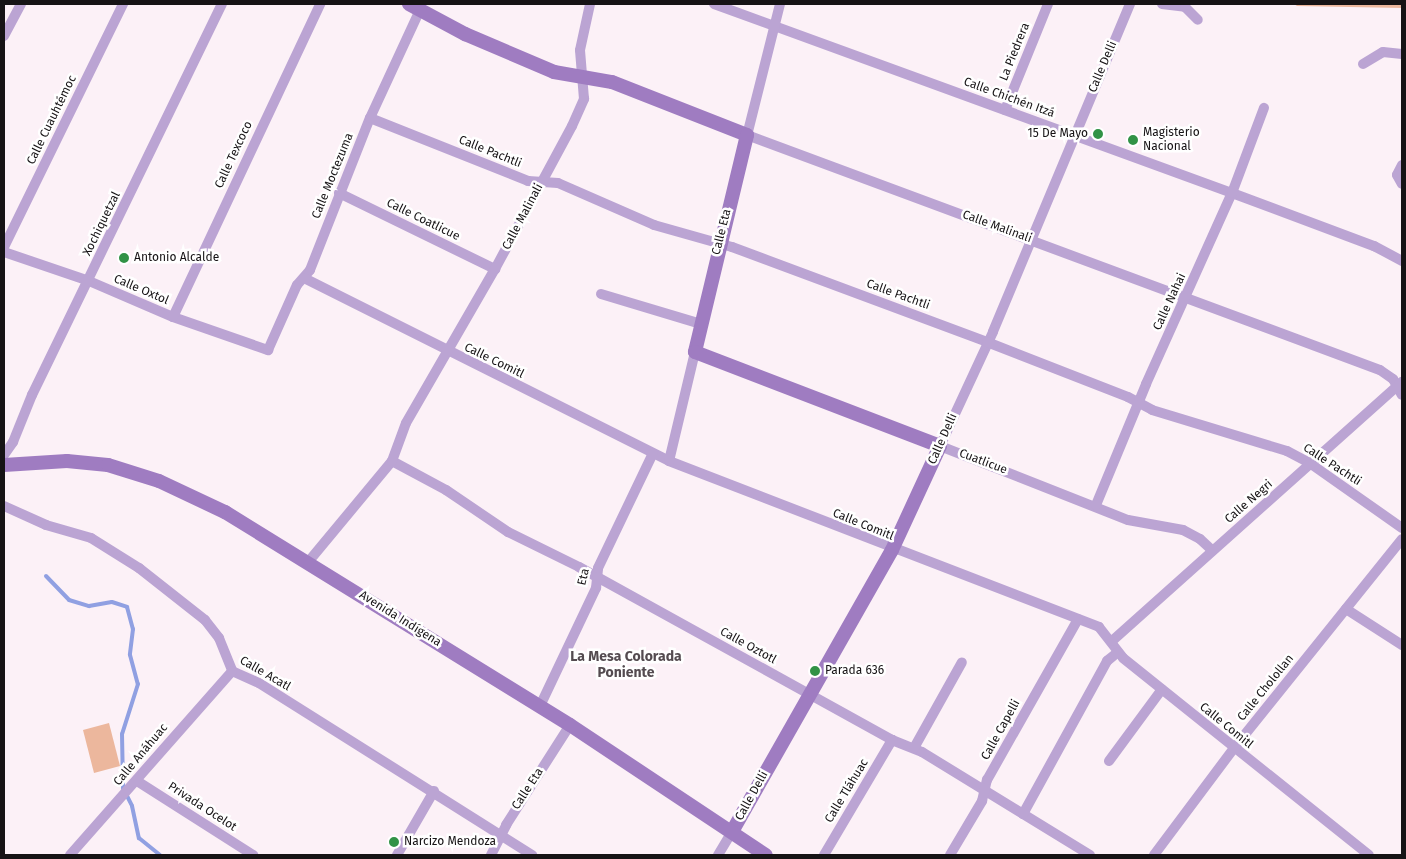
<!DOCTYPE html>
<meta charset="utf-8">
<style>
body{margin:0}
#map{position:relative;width:1406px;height:859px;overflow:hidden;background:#fcf1f7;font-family:"Fira Sans",sans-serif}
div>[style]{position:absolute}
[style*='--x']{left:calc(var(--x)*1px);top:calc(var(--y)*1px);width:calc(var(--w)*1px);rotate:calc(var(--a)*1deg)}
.green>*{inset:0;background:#ecb79d}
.stream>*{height:4px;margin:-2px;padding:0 2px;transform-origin:2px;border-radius:2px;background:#90a0e2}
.street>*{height:10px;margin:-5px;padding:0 5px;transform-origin:5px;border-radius:5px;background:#bba4d3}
.secondary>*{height:14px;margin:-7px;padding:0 7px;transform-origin:7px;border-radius:7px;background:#9f7cc1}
.dots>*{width:14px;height:14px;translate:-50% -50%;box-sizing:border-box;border:2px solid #fff;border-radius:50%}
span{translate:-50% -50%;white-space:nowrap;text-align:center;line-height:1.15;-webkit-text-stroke:5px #fff;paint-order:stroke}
.street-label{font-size:12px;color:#161315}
.poi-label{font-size:12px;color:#161315}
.left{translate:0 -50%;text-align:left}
.right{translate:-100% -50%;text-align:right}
.neighbourhood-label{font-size:14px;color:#544b50;font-weight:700}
.frame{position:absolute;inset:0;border:5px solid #161315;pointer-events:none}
</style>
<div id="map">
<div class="green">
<div style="clip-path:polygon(1294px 4px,1402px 4px,1402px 8px,1297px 6px)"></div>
<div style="clip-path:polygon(109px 723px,120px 766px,94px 773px,83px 730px)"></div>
</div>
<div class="stream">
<div style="--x:46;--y:576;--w:33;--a:46"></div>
<div style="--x:69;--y:600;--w:21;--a:17"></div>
<div style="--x:89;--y:606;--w:23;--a:-10"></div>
<div style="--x:112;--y:602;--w:16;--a:18"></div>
<div style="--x:127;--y:607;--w:23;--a:75"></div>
<div style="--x:133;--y:629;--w:26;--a:97"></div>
<div style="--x:130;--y:655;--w:30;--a:75"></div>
<div style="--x:138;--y:684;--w:52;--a:107.7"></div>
<div style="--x:122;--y:734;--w:54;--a:88.9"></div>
<div style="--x:123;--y:788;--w:20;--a:63"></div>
<div style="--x:132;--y:806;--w:33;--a:78"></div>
<div style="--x:139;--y:838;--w:27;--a:39"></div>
</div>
<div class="street">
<div style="--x:714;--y:4;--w:551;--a:20.05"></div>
<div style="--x:1232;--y:193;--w:152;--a:20.5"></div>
<div style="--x:1374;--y:246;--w:32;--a:28"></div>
<div style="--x:780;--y:4;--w:135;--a:104.1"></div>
<div style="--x:747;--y:135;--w:675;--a:20.37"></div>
<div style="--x:1380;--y:370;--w:16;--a:35"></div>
<div style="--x:1393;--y:379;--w:18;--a:61"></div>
<div style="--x:1130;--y:4;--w:355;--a:112.7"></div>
<div style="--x:993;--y:332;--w:126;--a:114.9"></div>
<div style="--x:940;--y:446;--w:202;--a:21.5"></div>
<div style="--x:1128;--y:520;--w:56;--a:10.3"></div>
<div style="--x:1183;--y:530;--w:19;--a:28"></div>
<div style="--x:1200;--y:539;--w:16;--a:43"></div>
<div style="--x:1162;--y:4;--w:23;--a:7"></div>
<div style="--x:1185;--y:7;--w:18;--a:45"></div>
<div style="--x:4;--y:36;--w:36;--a:-62"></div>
<div style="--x:1363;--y:64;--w:23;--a:-31"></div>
<div style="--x:1383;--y:52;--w:19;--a:6"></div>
<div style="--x:1005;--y:110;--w:114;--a:-67.9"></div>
<div style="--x:370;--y:118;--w:170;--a:21.7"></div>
<div style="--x:528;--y:181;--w:30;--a:4"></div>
<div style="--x:558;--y:183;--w:105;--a:23.6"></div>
<div style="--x:654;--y:225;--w:81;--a:15.8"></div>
<div style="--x:732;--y:247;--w:272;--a:20.4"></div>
<div style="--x:987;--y:342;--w:151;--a:21.3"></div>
<div style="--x:1128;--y:397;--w:27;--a:28"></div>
<div style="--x:1152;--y:410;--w:141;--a:16.9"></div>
<div style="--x:1287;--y:451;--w:27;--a:28"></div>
<div style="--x:1311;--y:464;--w:111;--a:35.1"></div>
<div style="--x:1402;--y:165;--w:11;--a:117"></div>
<div style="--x:1397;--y:175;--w:10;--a:61"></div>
<div style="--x:339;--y:193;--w:174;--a:26"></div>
<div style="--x:4;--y:247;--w:271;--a:-63.9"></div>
<div style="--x:4;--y:252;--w:90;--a:18.8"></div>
<div style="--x:89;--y:281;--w:91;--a:23.2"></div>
<div style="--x:173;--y:317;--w:101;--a:19.2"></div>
<div style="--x:268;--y:350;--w:71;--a:-66"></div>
<div style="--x:297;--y:285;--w:20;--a:-49"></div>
<div style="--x:310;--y:270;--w:163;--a:-68.5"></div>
<div style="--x:370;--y:118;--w:119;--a:-65.2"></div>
<div style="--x:304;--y:278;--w:408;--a:26.6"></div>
<div style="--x:669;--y:461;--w:461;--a:21.1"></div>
<div style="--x:1099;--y:627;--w:39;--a:52"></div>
<div style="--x:1123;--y:658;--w:315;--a:38.7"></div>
<div style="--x:601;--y:294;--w:104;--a:16.7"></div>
<div style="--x:173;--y:317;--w:346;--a:-64.8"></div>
<div style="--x:4;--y:455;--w:16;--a:-55"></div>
<div style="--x:13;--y:442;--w:51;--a:-68"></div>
<div style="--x:32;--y:395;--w:435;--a:-64.1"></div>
<div style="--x:392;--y:461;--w:61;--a:28.2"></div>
<div style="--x:446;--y:490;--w:75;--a:34.1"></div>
<div style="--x:508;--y:532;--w:79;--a:26.2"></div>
<div style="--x:579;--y:567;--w:358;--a:28.9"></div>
<div style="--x:892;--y:740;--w:32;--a:22"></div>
<div style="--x:922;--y:752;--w:197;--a:31.5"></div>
<div style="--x:669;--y:461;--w:112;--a:-76.6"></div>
<div style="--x:1096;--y:505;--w:131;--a:-67.5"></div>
<div style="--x:1146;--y:384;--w:209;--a:-65.8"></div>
<div style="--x:1232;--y:193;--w:91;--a:-69.4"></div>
<div style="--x:4;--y:506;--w:46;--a:24.3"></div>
<div style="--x:46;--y:525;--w:47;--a:16.1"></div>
<div style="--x:91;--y:538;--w:57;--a:32"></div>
<div style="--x:139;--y:568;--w:84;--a:38.2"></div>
<div style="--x:205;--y:620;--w:23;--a:52"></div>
<div style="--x:219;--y:638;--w:35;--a:68"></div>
<div style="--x:232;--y:671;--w:30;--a:24"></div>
<div style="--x:259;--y:683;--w:323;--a:32.2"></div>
<div style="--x:309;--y:561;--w:130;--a:-50.3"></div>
<div style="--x:392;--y:461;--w:40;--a:-69.8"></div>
<div style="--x:406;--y:423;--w:178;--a:-60"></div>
<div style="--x:495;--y:269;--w:162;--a:-61.7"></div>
<div style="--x:572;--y:126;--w:30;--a:-66"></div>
<div style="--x:584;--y:99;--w:49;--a:-94.7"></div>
<div style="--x:580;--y:50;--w:47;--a:-77.7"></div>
<div style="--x:1346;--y:609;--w:67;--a:32.7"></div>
<div style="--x:1112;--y:641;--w:389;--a:-41.8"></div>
<div style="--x:540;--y:706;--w:131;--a:-64.6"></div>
<div style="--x:596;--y:588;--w:20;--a:-84"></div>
<div style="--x:598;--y:568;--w:127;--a:-64.4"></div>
<div style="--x:914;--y:748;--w:98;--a:-60.8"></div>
<div style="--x:1109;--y:761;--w:89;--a:-53.6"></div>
<div style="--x:137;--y:781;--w:138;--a:32.5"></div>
<div style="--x:1023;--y:814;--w:175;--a:-61.2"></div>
<div style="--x:1107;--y:661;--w:14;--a:-39"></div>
<div style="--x:70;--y:855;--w:245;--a:-48.6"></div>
<div style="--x:397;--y:855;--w:74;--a:-60"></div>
<div style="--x:491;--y:855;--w:34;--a:-63"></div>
<div style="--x:506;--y:825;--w:119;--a:-57.4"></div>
<div style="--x:718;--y:855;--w:27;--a:-59"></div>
<div style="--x:824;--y:855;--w:134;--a:-59.4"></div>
<div style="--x:950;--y:855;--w:63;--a:-59.3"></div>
<div style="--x:982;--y:801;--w:22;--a:-77"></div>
<div style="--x:987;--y:780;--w:185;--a:-60.5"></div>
<div style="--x:1154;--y:855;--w:134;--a:-53.2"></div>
<div style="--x:1234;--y:748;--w:268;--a:-51.2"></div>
</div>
<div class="secondary">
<div style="--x:409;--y:4;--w:64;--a:28.2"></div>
<div style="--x:465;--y:34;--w:97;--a:23.1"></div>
<div style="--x:554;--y:72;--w:59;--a:9.8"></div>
<div style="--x:612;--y:82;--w:145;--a:21.4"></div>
<div style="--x:747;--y:135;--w:223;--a:103.5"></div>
<div style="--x:695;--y:352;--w:262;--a:21"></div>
<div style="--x:940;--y:446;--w:115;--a:114.8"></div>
<div style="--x:892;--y:550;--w:324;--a:119.6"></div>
<div style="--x:4;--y:465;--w:63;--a:-3.6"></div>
<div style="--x:67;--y:461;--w:41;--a:5.6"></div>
<div style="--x:108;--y:465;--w:53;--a:17.4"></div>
<div style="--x:159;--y:481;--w:73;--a:25.2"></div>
<div style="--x:225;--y:512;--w:405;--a:31.7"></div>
<div style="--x:570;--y:725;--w:235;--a:33.6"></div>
</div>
<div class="dots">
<div style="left:1098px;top:134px;background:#319246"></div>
<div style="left:1133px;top:140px;background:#319246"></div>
<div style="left:124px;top:258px;background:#319246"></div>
<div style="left:815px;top:671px;background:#319246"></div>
<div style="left:394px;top:842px;background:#319246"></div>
</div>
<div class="street-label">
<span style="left:1015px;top:52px;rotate:-68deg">La Piedrera</span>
<span style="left:1103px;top:67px;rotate:-67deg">Calle Delli</span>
<span style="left:1009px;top:98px;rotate:20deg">Calle Chichén Itzá</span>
<span style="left:52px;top:120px;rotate:-64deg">Calle Cuauhtémoc</span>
<span style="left:490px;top:152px;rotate:22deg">Calle Pachtli</span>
<span style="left:234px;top:155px;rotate:-65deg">Calle Texcoco</span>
<span style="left:333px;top:176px;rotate:-68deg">Calle Moctezuma</span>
<span style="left:523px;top:217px;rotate:-62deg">Calle Malinali</span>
<span style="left:423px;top:220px;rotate:26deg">Calle Coatlicue</span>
<span style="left:102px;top:224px;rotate:-64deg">Xochiquetzal</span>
<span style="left:997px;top:227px;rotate:20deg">Calle Malinali</span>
<span style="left:722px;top:232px;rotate:-76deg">Calle Eta</span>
<span style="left:141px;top:290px;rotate:23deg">Calle Oxtol</span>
<span style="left:898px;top:295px;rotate:20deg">Calle Pachtli</span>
<span style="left:1170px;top:302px;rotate:-65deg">Calle Nahai</span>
<span style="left:494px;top:361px;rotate:26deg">Calle Comitl</span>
<span style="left:943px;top:439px;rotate:-66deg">Calle Delli</span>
<span style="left:983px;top:462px;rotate:21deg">Cuatlicue</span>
<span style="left:1332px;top:465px;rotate:33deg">Calle Pachtli</span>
<span style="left:1249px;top:502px;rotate:-41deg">Calle Negri</span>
<span style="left:863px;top:525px;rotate:22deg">Calle Comitl</span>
<span style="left:584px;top:577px;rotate:-77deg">Eta</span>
<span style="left:400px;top:619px;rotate:32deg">Avenida Indígena</span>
<span style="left:748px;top:646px;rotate:29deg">Calle Oztotl</span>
<span style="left:265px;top:674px;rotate:30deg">Calle Acatl</span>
<span style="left:1266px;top:688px;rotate:-51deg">Calle Cholollan</span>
<span style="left:1226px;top:726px;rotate:39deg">Calle Comitl</span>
<span style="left:1001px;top:730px;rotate:-61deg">Calle Capelli</span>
<span style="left:141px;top:755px;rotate:-50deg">Calle Anáhuac</span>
<span style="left:528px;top:789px;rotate:-57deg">Calle Eta</span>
<span style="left:847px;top:791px;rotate:-59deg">Calle Tláhuac</span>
<span style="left:752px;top:796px;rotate:-61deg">Calle Delli</span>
<span style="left:202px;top:807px;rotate:33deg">Privada Ocelot</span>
</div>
<div class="poi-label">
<span class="left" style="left:1143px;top:140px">Magisterio<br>Nacional</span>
<span class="right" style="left:1088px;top:134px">15 De Mayo</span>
<span class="left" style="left:134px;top:258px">Antonio Alcalde</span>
<span class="left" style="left:825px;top:671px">Parada 636</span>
<span class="left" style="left:404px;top:842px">Narcizo Mendoza</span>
</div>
<div class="neighbourhood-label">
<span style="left:626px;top:665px">La Mesa Colorada<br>Poniente</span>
</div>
<div class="frame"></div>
</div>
